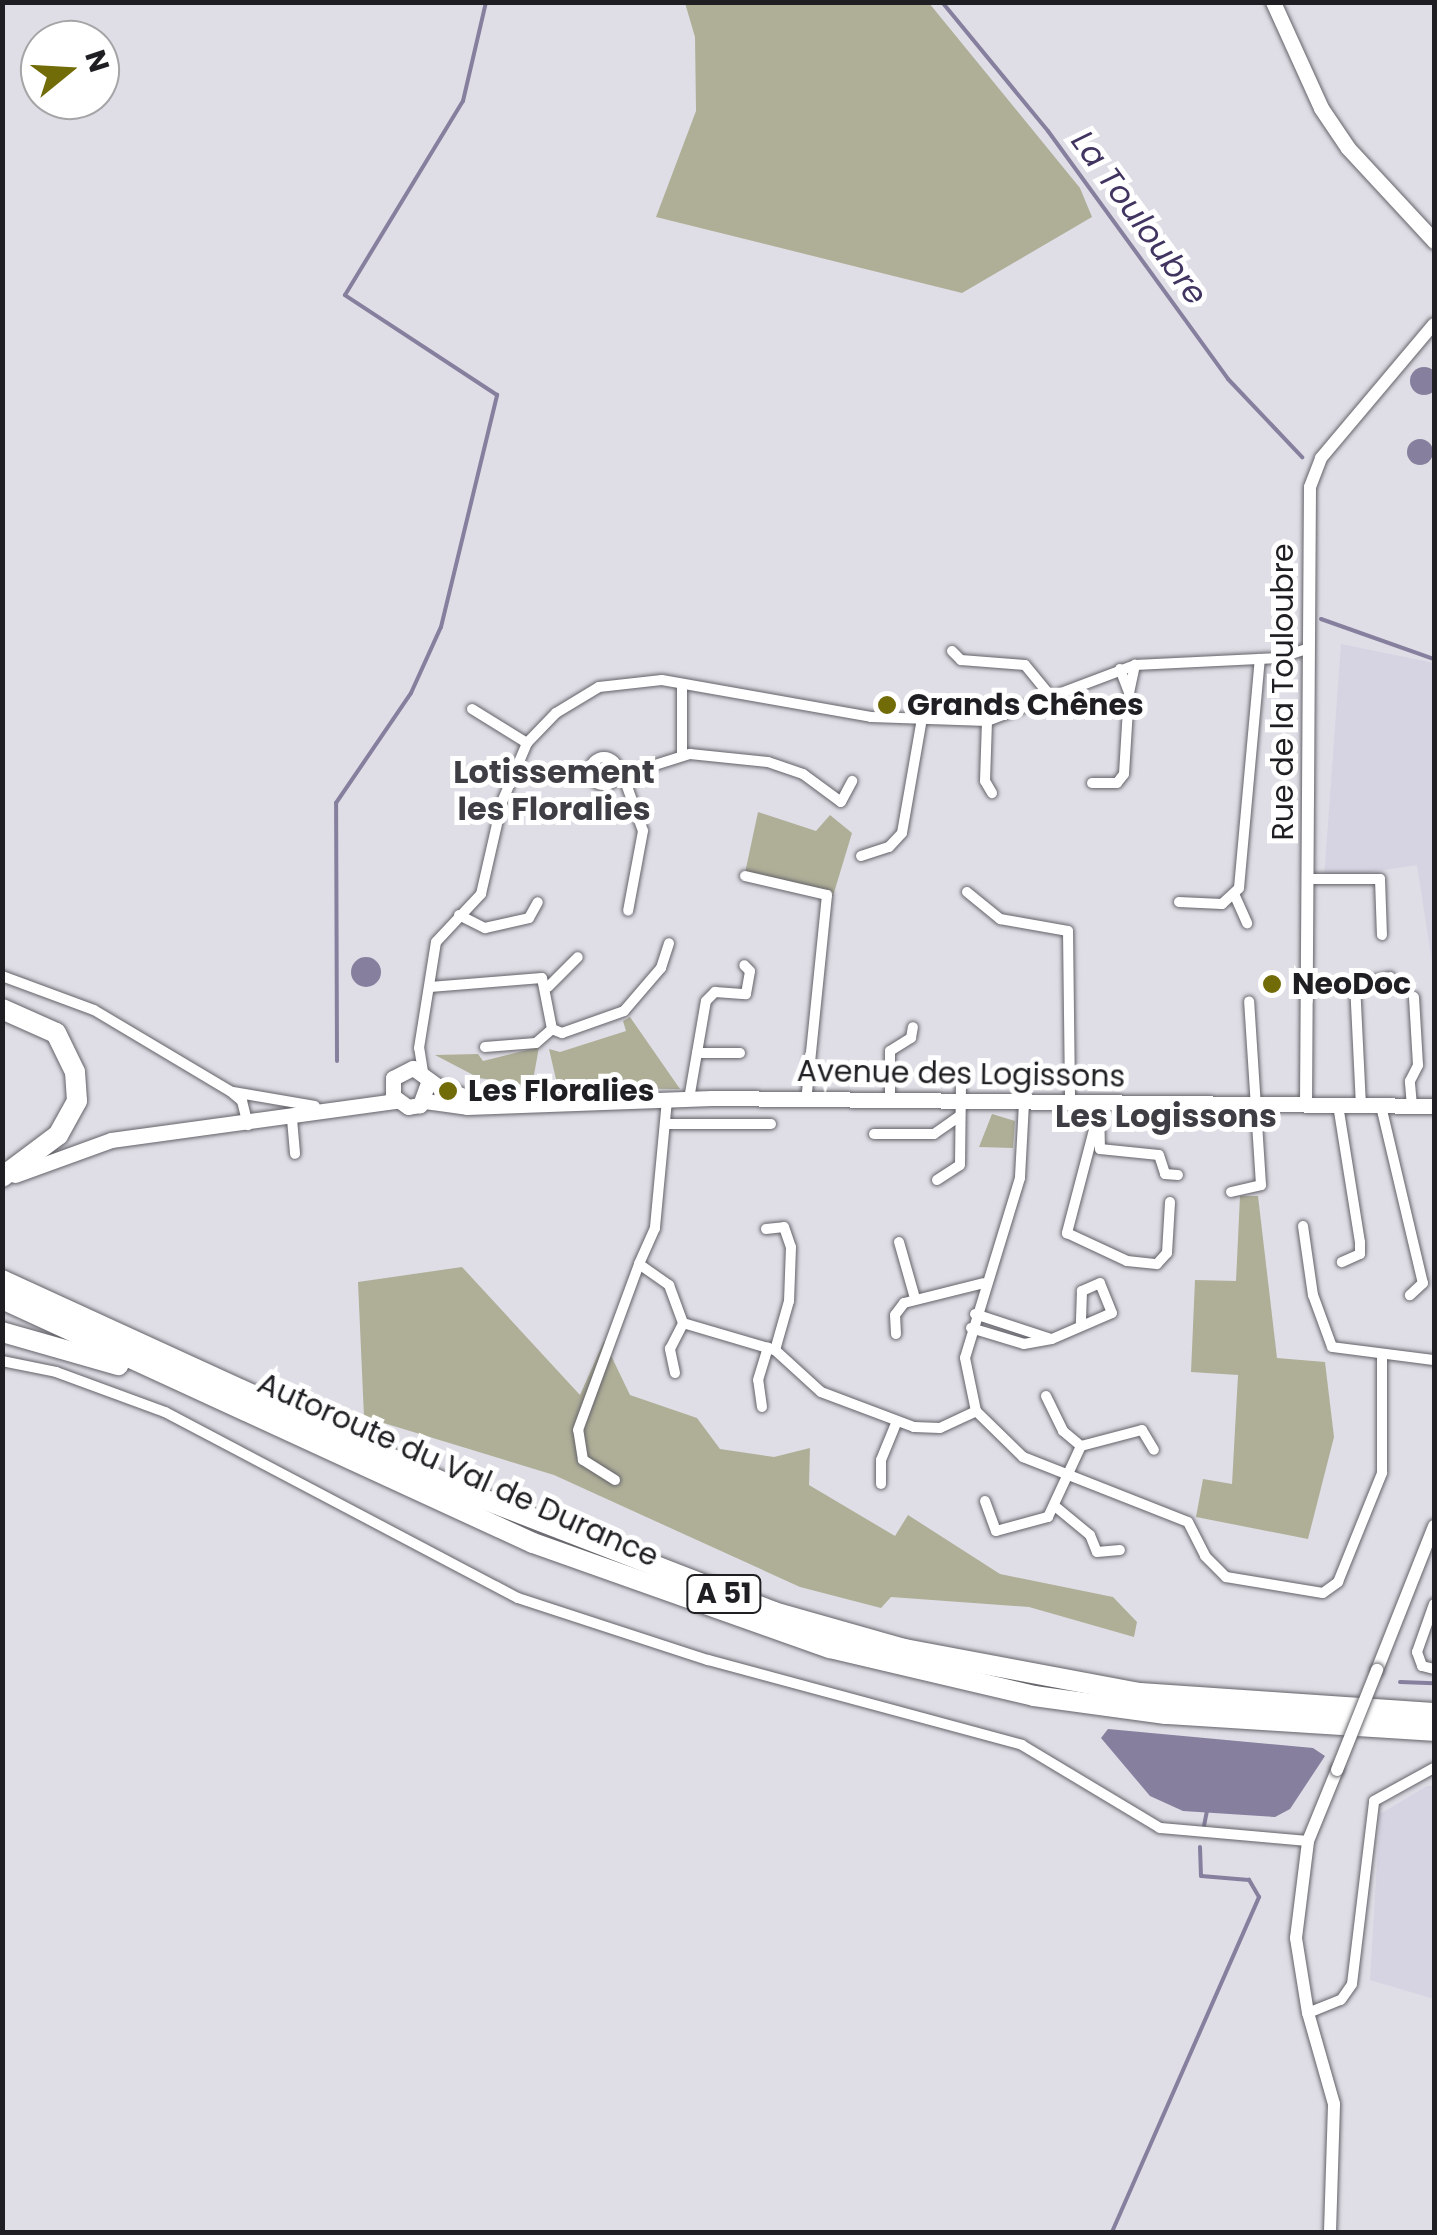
<!DOCTYPE html>
<meta charset="utf-8">
<style>
body{margin:0}
#map{position:relative;width:1437px;height:2235px;overflow:hidden;background:#dfdee6;font-family:Poppins,sans-serif}
div>[style]{position:absolute}
[style*='--x']{left:calc(var(--x)*1px);top:calc(var(--y)*1px);width:calc(var(--w)*1px);rotate:calc(var(--a)*1deg)}
.built>*{inset:0;background:#d6d3e3}
.green>*{inset:0;background:#afaf98}
.water>*{inset:0;background:#867f9e}
.round{border-radius:50%}
.stream>*{height:4px;margin:-2px;padding:0 2px;transform-origin:2px;border-radius:2px;background:#867f9e}
.roads{filter:drop-shadow(0 0 2px #646269) drop-shadow(0 0 2px #646269)}
.minor>*{height:10px;margin:-5px;padding:0 5px;transform-origin:5px;border-radius:5px;background:#fff}
.minor>.ring{margin:-5px;padding:0;box-sizing:content-box;background:none;border:10px solid #fff;border-radius:50%}
.tertiary>*{height:12px;margin:-6px;padding:0 6px;transform-origin:6px;border-radius:6px;background:#fff}
.secondary>*{height:15px;margin:-7.5px;padding:0 7.5px;transform-origin:7.5px;border-radius:7.5px;background:#fff}
.motorway>*{height:20px;margin:-10px;padding:0 10px;transform-origin:10px;border-radius:10px;background:#fff}
.bridges{filter:drop-shadow(0 0 2px #646269) drop-shadow(0 0 2px #646269)}
.tertiary-bridge>*{height:12px;margin:-6px;padding:0 6px;transform-origin:6px;border-radius:6px;background:#fff}
.dots>*{width:28px;height:28px;translate:-50% -50%;box-sizing:border-box;border:5px solid #fff;border-radius:50%}
span{translate:-50% -50%;white-space:nowrap;text-align:center;line-height:1.15;-webkit-text-stroke:10px #fff;paint-order:stroke}
.shield-label span{padding:2px 8px;background:#fff;border:2px solid;border-radius:8px;-webkit-text-stroke-width:0}
.shield-label{font-size:28px;color:#1f1e22;font-weight:700}
.street-label{font-size:30px;color:#1f1e22}
.poi-label{font-size:30px;color:#1f1e22;font-weight:700}
.left{translate:0 -50%;text-align:left}
.water-label{font-size:32px;color:#413461;font-style:italic}
.neighbourhood-label{font-size:32px;color:#403e45;font-weight:700}
.frame{position:absolute;inset:0;border:5px solid #1f1e22;pointer-events:none}
.north{position:absolute;left:20px;top:20px;width:100px;height:100px;box-sizing:border-box;background:#fff;border:2px solid #a5a5a7;border-radius:50%;rotate:72deg;font-size:28px;font-weight:700;line-height:40px;text-align:center;color:#1f1e22}
.north::after{content:'';display:block;margin:auto;width:35px;height:45px;background:#726c08;clip-path:polygon(50% 0,100% 100%,50% 72%,0 100%)}
</style>
<div id="map">
<div class="built">
<div style="clip-path:polygon(1341px 644px,1434px 663px,1434px 975px,1417px 865px,1324px 879px)"></div>
<div style="clip-path:polygon(1427px 1786px,1434px 1786px,1434px 1999px,1370px 1980px,1380px 1814px)"></div>
</div>
<div class="green">
<div style="clip-path:polygon(929px 3px,1080px 188px,1092px 217px,962px 293px,656px 217px,696px 111px,695px 37px,685px 3px)"></div>
<div style="clip-path:polygon(758px 812px,816px 831px,830px 815px,852px 833px,833px 896px,745px 873px)"></div>
<div style="clip-path:polygon(630px 1017px,680px 1089px,558px 1088px,549px 1049px,560px 1052px,626px 1031px,623px 1021px)"></div>
<div style="clip-path:polygon(539px 1047px,532px 1086px,479px 1078px,435px 1055px,478px 1054px,483px 1061px)"></div>
<div style="clip-path:polygon(992px 1114px,1015px 1121px,1013px 1148px,979px 1147px)"></div>
<div style="clip-path:polygon(1240px 1196px,1258px 1196px,1277px 1358px,1325px 1362px,1334px 1437px,1308px 1539px,1196px 1517px,1203px 1479px,1232px 1484px,1238px 1375px,1191px 1372px,1195px 1280px,1236px 1281px)"></div>
<div style="clip-path:polygon(462px 1267px,580px 1395px,604px 1341px,630px 1395px,697px 1418px,720px 1449px,774px 1457px,810px 1448px,809px 1485px,895px 1536px,908px 1515px,1000px 1574px,1113px 1597px,1137px 1622px,1134px 1637px,1029px 1607px,891px 1597px,881px 1608px,800px 1587px,554px 1475px,364px 1417px,358px 1282px)"></div>
</div>
<div class="water">
<div class="round" style="left:1410px;top:367px;width:28px;height:28px"></div>
<div class="round" style="left:1407px;top:439px;width:26px;height:26px"></div>
<div class="round" style="left:351px;top:957px;width:30px;height:30px"></div>
<div style="clip-path:polygon(1108px 1729px,1313px 1748px,1325px 1756px,1290px 1809px,1275px 1817px,1183px 1811px,1150px 1796px,1101px 1738px)"></div>
</div>
<div class="stream">
<div style="--x:942;--y:2;--w:167;--a:50.6"></div>
<div style="--x:1048;--y:131;--w:306;--a:54"></div>
<div style="--x:1228;--y:379;--w:108;--a:46.5"></div>
<div style="--x:1321;--y:619;--w:120;--a:19.5"></div>
<div style="--x:337;--y:1061;--w:258;--a:-90.2"></div>
<div style="--x:336;--y:803;--w:133;--a:-55.7"></div>
<div style="--x:411;--y:693;--w:72;--a:-65.6"></div>
<div style="--x:441;--y:627;--w:239;--a:-76.4"></div>
<div style="--x:497;--y:395;--w:182;--a:-146.7"></div>
<div style="--x:345;--y:295;--w:227;--a:-58.7"></div>
<div style="--x:463;--y:101;--w:102;--a:-76.9"></div>
<div style="--x:1400;--y:1682;--w:34;--a:2"></div>
<div style="--x:1204;--y:1826;--w:15;--a:-79"></div>
<div style="--x:1112;--y:2232;--w:366;--a:-66.3"></div>
<div style="--x:1259;--y:1897;--w:20;--a:-120"></div>
<div style="--x:1249;--y:1880;--w:48;--a:-175.2"></div>
<div style="--x:1201;--y:1876;--w:29;--a:-92"></div>
</div>
<div class="roads">
<div class="minor">
<div style="--x:952;--y:651;--w:13;--a:45"></div>
<div style="--x:961;--y:660;--w:64;--a:4.5"></div>
<div style="--x:1025;--y:665;--w:44;--a:50.5"></div>
<div style="--x:1120;--y:669;--w:26;--a:69"></div>
<div style="--x:1129;--y:693;--w:29;--a:-78"></div>
<div style="--x:682;--y:684;--w:71;--a:90"></div>
<div style="--x:472;--y:709;--w:65;--a:31.7"></div>
<div style="--x:987;--y:721;--w:60;--a:91.9"></div>
<div style="--x:985;--y:781;--w:14;--a:60"></div>
<div class="ring" style="left:590px;top:757px;width:18px;height:18px"></div>
<div style="--x:567;--y:776;--w:23;--a:-15"></div>
<div style="--x:617;--y:777;--w:77;--a:-17.5"></div>
<div style="--x:690;--y:754;--w:78;--a:5.9"></div>
<div style="--x:768;--y:762;--w:37;--a:19"></div>
<div style="--x:803;--y:774;--w:47;--a:36.4"></div>
<div style="--x:841;--y:802;--w:24;--a:-62"></div>
<div style="--x:624;--y:778;--w:56;--a:70.3"></div>
<div style="--x:643;--y:831;--w:81;--a:100.6"></div>
<div style="--x:1092;--y:783;--w:25;--a:0"></div>
<div style="--x:1117;--y:783;--w:11;--a:-52"></div>
<div style="--x:1124;--y:774;--w:81;--a:-86.5"></div>
<div style="--x:861;--y:856;--w:29;--a:-18"></div>
<div style="--x:889;--y:847;--w:19;--a:-47"></div>
<div style="--x:902;--y:833;--w:117;--a:-80.1"></div>
<div style="--x:745;--y:876;--w:84;--a:13"></div>
<div style="--x:827;--y:895;--w:206;--a:95.8"></div>
<div style="--x:1308;--y:879;--w:72;--a:0"></div>
<div style="--x:1380;--y:879;--w:56;--a:88"></div>
<div style="--x:967;--y:892;--w:43;--a:39.3"></div>
<div style="--x:1000;--y:919;--w:69;--a:10"></div>
<div style="--x:1068;--y:931;--w:172;--a:89.3"></div>
<div style="--x:1235;--y:896;--w:30;--a:66"></div>
<div style="--x:1179;--y:902;--w:43;--a:2.7"></div>
<div style="--x:1222;--y:904;--w:23;--a:-43"></div>
<div style="--x:1239;--y:888;--w:230;--a:-84.8"></div>
<div style="--x:459;--y:915;--w:29;--a:27"></div>
<div style="--x:485;--y:928;--w:45;--a:-12.8"></div>
<div style="--x:529;--y:918;--w:18;--a:-61"></div>
<div style="--x:2;--y:976;--w:98;--a:20.3"></div>
<div style="--x:94;--y:1010;--w:158;--a:30.8"></div>
<div style="--x:230;--y:1091;--w:16;--a:40"></div>
<div style="--x:242;--y:1101;--w:25;--a:76"></div>
<div style="--x:430;--y:987;--w:112;--a:-4.6"></div>
<div style="--x:542;--y:978;--w:52;--a:78.9"></div>
<div style="--x:548;--y:987;--w:42;--a:-45"></div>
<div style="--x:552;--y:1029;--w:11;--a:22"></div>
<div style="--x:562;--y:1033;--w:66;--a:-19.5"></div>
<div style="--x:624;--y:1011;--w:57;--a:-49.3"></div>
<div style="--x:661;--y:968;--w:26;--a:-72"></div>
<div style="--x:485;--y:1047;--w:51;--a:-4.5"></div>
<div style="--x:536;--y:1043;--w:21;--a:-41"></div>
<div style="--x:697;--y:1053;--w:43;--a:0"></div>
<div style="--x:423;--y:1072;--w:24;--a:-99"></div>
<div style="--x:419;--y:1048;--w:107;--a:-80.9"></div>
<div style="--x:436;--y:942;--w:66;--a:-46.8"></div>
<div style="--x:481;--y:894;--w:94;--a:-77.1"></div>
<div style="--x:502;--y:802;--w:64;--a:-67"></div>
<div style="--x:527;--y:743;--w:42;--a:-46"></div>
<div style="--x:556;--y:713;--w:50;--a:-31.2"></div>
<div style="--x:599;--y:687;--w:63;--a:-6.3"></div>
<div style="--x:662;--y:680;--w:212;--a:10"></div>
<div style="--x:871;--y:717;--w:116;--a:2"></div>
<div style="--x:987;--y:721;--w:158;--a:-20.7"></div>
<div style="--x:1135;--y:665;--w:144;--a:-2.8"></div>
<div style="--x:1279;--y:658;--w:28;--a:-18"></div>
<div style="--x:233;--y:1092;--w:83;--a:9.7"></div>
<div style="--x:689;--y:1099;--w:99;--a:-80.2"></div>
<div style="--x:706;--y:1001;--w:13;--a:-45"></div>
<div style="--x:715;--y:992;--w:31;--a:4"></div>
<div style="--x:746;--y:994;--w:23;--a:-80"></div>
<div style="--x:750;--y:971;--w:8;--a:-135"></div>
<div style="--x:667;--y:1100;--w:129;--a:95.4"></div>
<div style="--x:655;--y:1228;--w:39;--a:114"></div>
<div style="--x:639;--y:1264;--w:37;--a:35"></div>
<div style="--x:669;--y:1285;--w:40;--a:69.8"></div>
<div style="--x:683;--y:1323;--w:96;--a:16.4"></div>
<div style="--x:775;--y:1350;--w:62;--a:42.4"></div>
<div style="--x:821;--y:1392;--w:99;--a:20.6"></div>
<div style="--x:914;--y:1427;--w:26;--a:2"></div>
<div style="--x:940;--y:1428;--w:40;--a:-25"></div>
<div style="--x:890;--y:1101;--w:50;--a:-90"></div>
<div style="--x:890;--y:1051;--w:25;--a:-32"></div>
<div style="--x:911;--y:1038;--w:11;--a:-80"></div>
<div style="--x:1024;--y:1103;--w:75;--a:93.1"></div>
<div style="--x:1020;--y:1178;--w:188;--a:107"></div>
<div style="--x:965;--y:1358;--w:54;--a:78.3"></div>
<div style="--x:976;--y:1411;--w:66;--a:44.4"></div>
<div style="--x:1023;--y:1457;--w:177;--a:21.5"></div>
<div style="--x:1188;--y:1522;--w:38;--a:63"></div>
<div style="--x:1205;--y:1556;--w:30;--a:45"></div>
<div style="--x:1226;--y:1577;--w:98;--a:9.4"></div>
<div style="--x:1323;--y:1593;--w:19;--a:-36"></div>
<div style="--x:1338;--y:1582;--w:118;--a:-68"></div>
<div style="--x:1382;--y:1473;--w:119;--a:-90"></div>
<div style="--x:1099;--y:1103;--w:46;--a:88.8"></div>
<div style="--x:1100;--y:1149;--w:59;--a:5.8"></div>
<div style="--x:1159;--y:1155;--w:20;--a:72"></div>
<div style="--x:1165;--y:1174;--w:13;--a:4"></div>
<div style="--x:1338;--y:1105;--w:139;--a:80.9"></div>
<div style="--x:1360;--y:1242;--w:12;--a:90"></div>
<div style="--x:1360;--y:1254;--w:20;--a:156"></div>
<div style="--x:1361;--y:1106;--w:122;--a:-92.8"></div>
<div style="--x:1355;--y:984;--w:36;--a:-11"></div>
<div style="--x:1381;--y:1106;--w:182;--a:76.7"></div>
<div style="--x:1423;--y:1283;--w:18;--a:137"></div>
<div style="--x:1412;--y:1106;--w:25;--a:-95"></div>
<div style="--x:1410;--y:1081;--w:18;--a:-63"></div>
<div style="--x:1418;--y:1065;--w:68;--a:-93.4"></div>
<div style="--x:292;--y:1119;--w:35;--a:85"></div>
<div style="--x:668;--y:1124;--w:103;--a:0"></div>
<div style="--x:1095;--y:1126;--w:111;--a:104.7"></div>
<div style="--x:1067;--y:1233;--w:66;--a:25"></div>
<div style="--x:1127;--y:1261;--w:30;--a:6"></div>
<div style="--x:1157;--y:1264;--w:15;--a:-48"></div>
<div style="--x:1167;--y:1253;--w:51;--a:-86.6"></div>
<div style="--x:874;--y:1134;--w:60;--a:0"></div>
<div style="--x:934;--y:1134;--w:32;--a:-35"></div>
<div style="--x:937;--y:1180;--w:27;--a:-33"></div>
<div style="--x:960;--y:1165;--w:78;--a:-89.3"></div>
<div style="--x:1231;--y:1192;--w:31;--a:-13"></div>
<div style="--x:1261;--y:1185;--w:184;--a:-93.7"></div>
<div style="--x:1303;--y:1226;--w:70;--a:81.8"></div>
<div style="--x:1313;--y:1295;--w:55;--a:69.9"></div>
<div style="--x:1332;--y:1347;--w:103;--a:7.3"></div>
<div style="--x:766;--y:1229;--w:18;--a:-6"></div>
<div style="--x:784;--y:1227;--w:21;--a:71"></div>
<div style="--x:791;--y:1247;--w:54;--a:92.1"></div>
<div style="--x:789;--y:1301;--w:51;--a:105.9"></div>
<div style="--x:899;--y:1242;--w:58;--a:74.1"></div>
<div style="--x:975;--y:1314;--w:80;--a:18.2"></div>
<div style="--x:971;--y:1328;--w:55;--a:16.8"></div>
<div style="--x:1024;--y:1344;--w:28;--a:-10"></div>
<div style="--x:1052;--y:1339;--w:65;--a:-23.4"></div>
<div style="--x:1112;--y:1313;--w:32;--a:-112"></div>
<div style="--x:1100;--y:1283;--w:20;--a:156"></div>
<div style="--x:1082;--y:1291;--w:32;--a:92"></div>
<div style="--x:896;--y:1334;--w:19;--a:-93"></div>
<div style="--x:895;--y:1315;--w:15;--a:-53"></div>
<div style="--x:904;--y:1303;--w:82;--a:-14"></div>
<div style="--x:2;--y:1361;--w:55;--a:11.5"></div>
<div style="--x:56;--y:1372;--w:116;--a:20.2"></div>
<div style="--x:165;--y:1412;--w:399;--a:27.8"></div>
<div style="--x:518;--y:1598;--w:200;--a:18.1"></div>
<div style="--x:708;--y:1660;--w:325;--a:15.1"></div>
<div style="--x:1022;--y:1745;--w:161;--a:31"></div>
<div style="--x:1160;--y:1828;--w:149;--a:5"></div>
<div style="--x:675;--y:1373;--w:25;--a:-102"></div>
<div style="--x:670;--y:1349;--w:29;--a:-63"></div>
<div style="--x:1046;--y:1396;--w:39;--a:64"></div>
<div style="--x:1063;--y:1431;--w:23;--a:40"></div>
<div style="--x:762;--y:1407;--w:27;--a:-98"></div>
<div style="--x:758;--y:1380;--w:34;--a:-73"></div>
<div style="--x:615;--y:1480;--w:38;--a:-148"></div>
<div style="--x:583;--y:1460;--w:30;--a:-99"></div>
<div style="--x:578;--y:1430;--w:177;--a:-69.8"></div>
<div style="--x:881;--y:1484;--w:24;--a:-90"></div>
<div style="--x:881;--y:1460;--w:42;--a:-67.7"></div>
<div style="--x:985;--y:1501;--w:32;--a:70"></div>
<div style="--x:996;--y:1531;--w:54;--a:-15.1"></div>
<div style="--x:1048;--y:1517;--w:78;--a:-65.1"></div>
<div style="--x:1081;--y:1446;--w:63;--a:-14.7"></div>
<div style="--x:1142;--y:1430;--w:23;--a:59"></div>
<div style="--x:1056;--y:1507;--w:44;--a:39.5"></div>
<div style="--x:1090;--y:1535;--w:18;--a:68"></div>
<div style="--x:1097;--y:1552;--w:23;--a:-5"></div>
<div style="--x:1434;--y:1604;--w:51;--a:109.5"></div>
<div style="--x:1417;--y:1652;--w:15;--a:70"></div>
<div style="--x:1422;--y:1666;--w:12;--a:14"></div>
<div style="--x:1308;--y:2013;--w:35;--a:-22"></div>
<div style="--x:1341;--y:2000;--w:19;--a:-55"></div>
<div style="--x:1352;--y:1984;--w:184;--a:-83.1"></div>
<div style="--x:1374;--y:1801;--w:68;--a:-28.8"></div>
</div>
<div class="tertiary">
<div style="--x:1306;--y:1105;--w:618;--a:-89.63"></div>
<div style="--x:1310;--y:487;--w:31;--a:-69"></div>
<div style="--x:1321;--y:458;--w:175;--a:-49.9"></div>
<div style="--x:1377;--y:1670;--w:155;--a:-68.4"></div>
<div style="--x:1330;--y:2232;--w:128;--a:-88.2"></div>
<div style="--x:1334;--y:2104;--w:95;--a:-105.9"></div>
<div style="--x:1308;--y:2013;--w:76;--a:-99.1"></div>
<div style="--x:1296;--y:1938;--w:98;--a:-82.9"></div>
<div style="--x:1308;--y:1841;--w:77;--a:-67.8"></div>
</div>
<div class="secondary">
<div style="--x:1273;--y:2;--w:116;--a:65.6"></div>
<div style="--x:1321;--y:108;--w:48;--a:56"></div>
<div style="--x:1348;--y:148;--w:127;--a:47.2"></div>
<div style="--x:429;--y:1080;--w:27;--a:110"></div>
<div style="--x:420;--y:1105;--w:12;--a:171"></div>
<div style="--x:408;--y:1107;--w:19;--a:-144"></div>
<div style="--x:393;--y:1096;--w:18;--a:-90"></div>
<div style="--x:393;--y:1078;--w:22;--a:-27"></div>
<div style="--x:413;--y:1068;--w:31;--a:36"></div>
<div style="--x:438;--y:1086;--w:44;--a:21.3"></div>
<div style="--x:425;--y:1101;--w:42;--a:8.1"></div>
<div style="--x:467;--y:1107;--w:245;--a:-2.1"></div>
<div style="--x:712;--y:1098;--w:722;--a:0.63"></div>
<div style="--x:15;--y:1175;--w:102;--a:-20"></div>
<div style="--x:111;--y:1140;--w:288;--a:-7.8"></div>
</div>
<div class="motorway">
<div style="--x:2;--y:1009;--w:59;--a:24"></div>
<div style="--x:56;--y:1033;--w:43;--a:64"></div>
<div style="--x:75;--y:1072;--w:29;--a:86"></div>
<div style="--x:77;--y:1101;--w:39;--a:119"></div>
<div style="--x:58;--y:1135;--w:70;--a:143.1"></div>
<div style="--x:2;--y:1280;--w:504;--a:24.63"></div>
<div style="--x:460;--y:1490;--w:337;--a:21.2"></div>
<div style="--x:774;--y:1612;--w:135;--a:15.9"></div>
<div style="--x:904;--y:1649;--w:239;--a:10.6"></div>
<div style="--x:1139;--y:1693;--w:296;--a:3.9"></div>
<div style="--x:2;--y:1299;--w:584;--a:24.68"></div>
<div style="--x:533;--y:1543;--w:315;--a:19.5"></div>
<div style="--x:830;--y:1648;--w:210;--a:13.2"></div>
<div style="--x:1034;--y:1696;--w:133;--a:7.8"></div>
<div style="--x:1166;--y:1714;--w:269;--a:3.6"></div>
<div style="--x:2;--y:1332;--w:121;--a:15.9"></div>
</div>
</div>
<div class="bridges">
<div class="tertiary-bridge">
<div style="--x:1337;--y:1770;--w:108;--a:-68.2"></div>
</div>
</div>
<div class="dots">
<div style="left:887px;top:705px;background:#726c08"></div>
<div style="left:1272px;top:984px;background:#726c08"></div>
<div style="left:448px;top:1091px;background:#726c08"></div>
</div>
<div class="shield-label">
<span style="left:724px;top:1594px">A 51</span>
</div>
<div class="street-label">
<span style="left:1283px;top:692px;rotate:-90deg">Rue de la Touloubre</span>
<span style="left:961px;top:1074px;rotate:1deg">Avenue des Logissons</span>
<span style="left:458px;top:1470px;rotate:24deg">Autoroute du Val de Durance</span>
</div>
<div class="poi-label">
<span class="left" style="left:907px;top:705px">Grands Chênes</span>
<span class="left" style="left:1292px;top:984px">NeoDoc</span>
<span class="left" style="left:468px;top:1091px">Les Floralies</span>
</div>
<div class="water-label">
<span style="left:1139px;top:218px;rotate:54deg">La Touloubre</span>
</div>
<div class="neighbourhood-label">
<span style="left:554px;top:791px">Lotissement<br>les Floralies</span>
<span style="left:1166px;top:1116px">Les Logissons</span>
</div>
<div class="frame"></div>
<div class="north">N</div>
</div>
